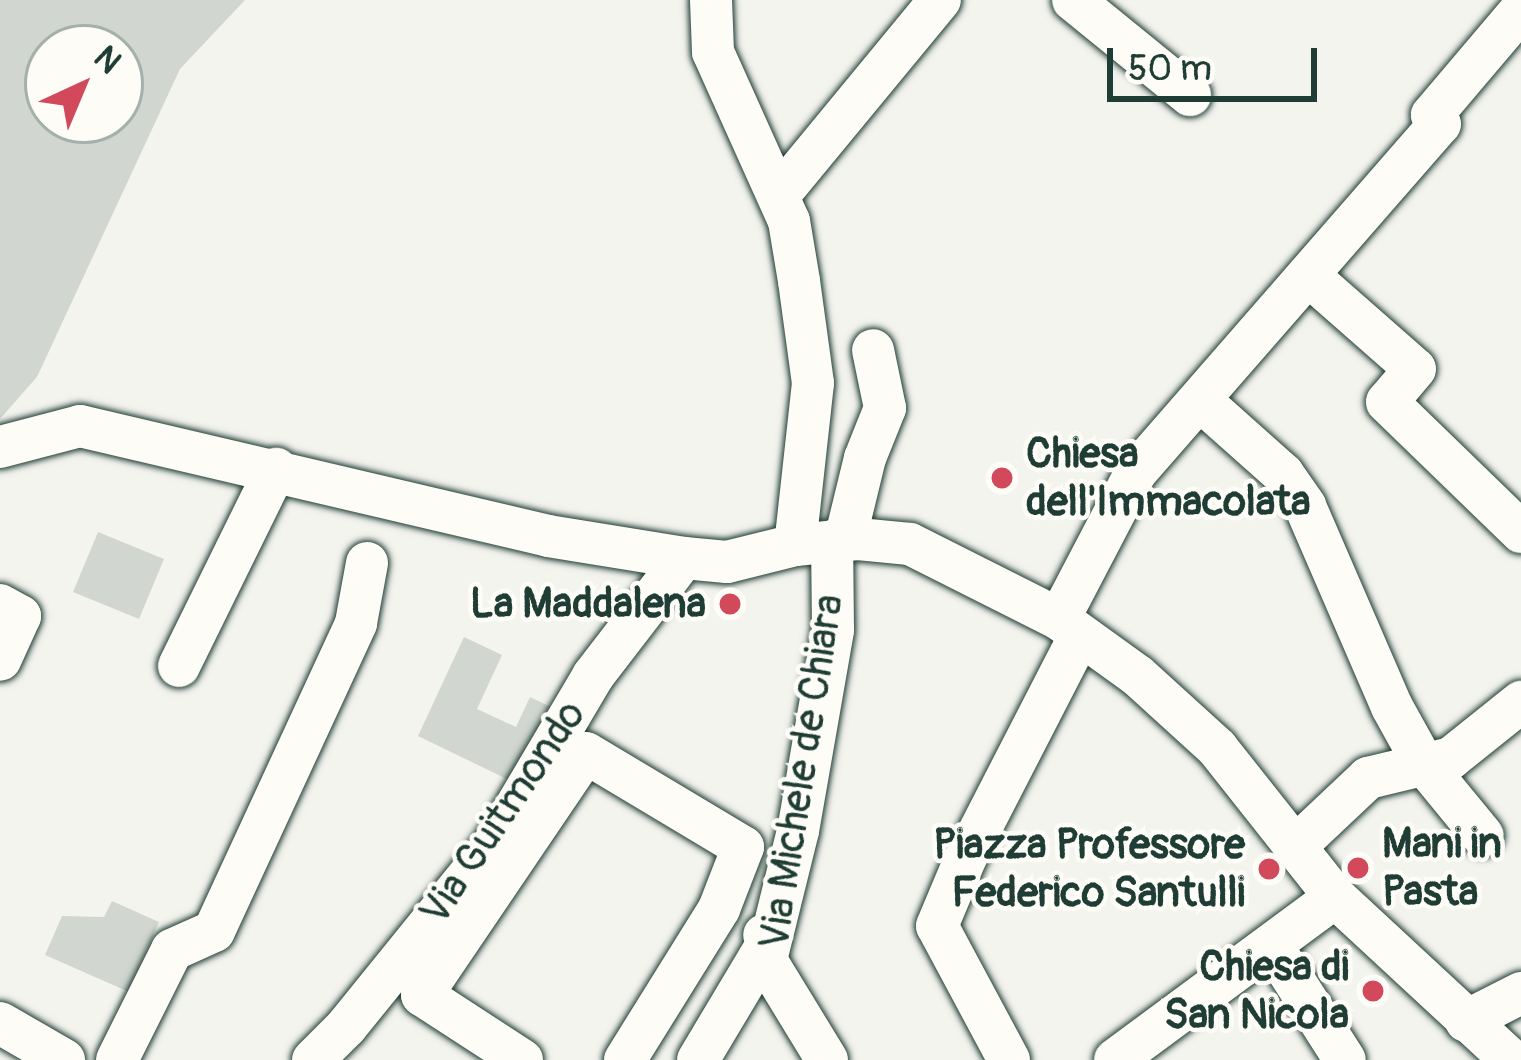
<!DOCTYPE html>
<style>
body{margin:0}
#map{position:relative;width:1521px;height:1060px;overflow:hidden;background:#f4f4ef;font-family:Pangolin,sans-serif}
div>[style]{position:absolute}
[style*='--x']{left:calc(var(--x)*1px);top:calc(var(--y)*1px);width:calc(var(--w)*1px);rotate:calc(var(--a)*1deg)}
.green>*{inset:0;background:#d1d6d1}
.roads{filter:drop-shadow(0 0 3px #1f3d34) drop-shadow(0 0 3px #1f3d34)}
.minor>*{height:42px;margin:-21px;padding:0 21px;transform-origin:21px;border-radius:21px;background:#fdfcf7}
.dots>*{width:33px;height:33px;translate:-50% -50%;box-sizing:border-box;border:6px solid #fdfcf7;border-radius:50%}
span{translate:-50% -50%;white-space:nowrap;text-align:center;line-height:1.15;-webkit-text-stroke:9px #fdfcf7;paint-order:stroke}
.poi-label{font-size:42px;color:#1f3d34;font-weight:700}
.left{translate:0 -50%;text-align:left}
.right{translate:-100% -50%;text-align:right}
.street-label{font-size:42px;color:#1f3d34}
.north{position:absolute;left:24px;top:24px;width:120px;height:120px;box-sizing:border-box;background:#fdfcf7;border:3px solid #a4b0a9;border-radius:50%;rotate:44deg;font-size:33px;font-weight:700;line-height:48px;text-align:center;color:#1f3d34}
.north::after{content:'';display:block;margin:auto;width:42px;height:54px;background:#d1495b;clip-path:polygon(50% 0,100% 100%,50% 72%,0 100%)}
.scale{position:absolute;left:1107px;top:48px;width:210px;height:54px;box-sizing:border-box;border:6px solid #1f3d34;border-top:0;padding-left:15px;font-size:36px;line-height:42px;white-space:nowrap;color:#1f3d34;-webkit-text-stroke:9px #fdfcf7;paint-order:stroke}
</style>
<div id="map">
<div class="green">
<div style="clip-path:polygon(evenodd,0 0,245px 0,180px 69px,37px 377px,0 419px,0 0,48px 48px,120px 48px,120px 120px,48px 120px,48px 48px)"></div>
<div style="clip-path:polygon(98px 532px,164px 559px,139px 619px,73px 592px)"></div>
<div style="clip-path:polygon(464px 637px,502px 655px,477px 709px,516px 727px,530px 697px,553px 708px,517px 784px,418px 736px)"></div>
<div style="clip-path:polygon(112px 901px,159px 922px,129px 992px,45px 955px,62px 916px,104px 917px)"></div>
</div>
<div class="roads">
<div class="minor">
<div style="--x:711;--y:0;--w:52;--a:87.8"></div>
<div style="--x:713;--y:52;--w:185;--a:65.8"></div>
<div style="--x:789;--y:221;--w:61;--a:80.5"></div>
<div style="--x:799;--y:281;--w:103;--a:82.2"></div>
<div style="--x:813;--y:383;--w:163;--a:96.3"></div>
<div style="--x:1073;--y:0;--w:151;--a:39.1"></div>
<div style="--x:779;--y:195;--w:253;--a:-50.5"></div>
<div style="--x:1308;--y:275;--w:142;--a:41.3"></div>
<div style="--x:1415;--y:369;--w:43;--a:130.3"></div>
<div style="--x:1387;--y:402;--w:187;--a:44.1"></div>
<div style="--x:1201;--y:401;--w:110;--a:41.7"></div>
<div style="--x:1283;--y:474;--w:39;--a:55"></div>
<div style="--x:1305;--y:506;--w:219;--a:66.6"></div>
<div style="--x:1392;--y:707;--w:64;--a:61"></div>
<div style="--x:1423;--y:763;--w:94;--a:50.6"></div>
<div style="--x:0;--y:447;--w:83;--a:-14.7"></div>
<div style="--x:80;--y:426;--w:481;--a:13.2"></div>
<div style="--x:548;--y:536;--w:138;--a:9.2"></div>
<div style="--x:684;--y:558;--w:43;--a:5.3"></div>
<div style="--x:727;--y:562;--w:70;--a:-14"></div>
<div style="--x:795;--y:545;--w:63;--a:-5.4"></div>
<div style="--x:858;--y:539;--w:52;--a:5.5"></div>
<div style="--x:910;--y:544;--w:167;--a:26.7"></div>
<div style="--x:1059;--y:619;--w:97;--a:35.8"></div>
<div style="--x:1138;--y:676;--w:107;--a:42.3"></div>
<div style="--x:1217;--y:748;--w:190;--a:51.6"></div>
<div style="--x:1335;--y:897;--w:240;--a:42.8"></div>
<div style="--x:845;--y:540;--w:84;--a:-76.3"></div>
<div style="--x:865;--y:458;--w:54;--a:-68.2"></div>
<div style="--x:885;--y:408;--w:59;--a:-101.7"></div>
<div style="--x:0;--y:605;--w:23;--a:29"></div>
<div style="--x:20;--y:616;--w:48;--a:114.4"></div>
<div style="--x:1059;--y:619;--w:166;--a:-62.4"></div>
<div style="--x:1136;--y:472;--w:462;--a:-48.9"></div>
<div style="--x:1440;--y:124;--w:12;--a:-132"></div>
<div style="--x:1432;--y:115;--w:138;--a:-49.7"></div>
<div style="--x:179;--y:666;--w:220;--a:-63.8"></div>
<div style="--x:1297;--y:845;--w:98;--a:-43.3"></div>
<div style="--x:1368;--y:778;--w:85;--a:-13.5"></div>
<div style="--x:1451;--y:758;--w:90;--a:-38.7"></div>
<div style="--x:1272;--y:946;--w:135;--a:57.4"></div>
<div style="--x:1466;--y:1021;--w:62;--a:-27"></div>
<div style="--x:0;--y:1023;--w:74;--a:30"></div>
<div style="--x:117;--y:1060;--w:123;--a:-63.4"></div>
<div style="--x:172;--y:950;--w:46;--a:-24.3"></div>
<div style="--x:214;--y:931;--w:339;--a:-65.2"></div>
<div style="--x:356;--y:623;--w:61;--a:-79.6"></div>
<div style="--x:313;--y:1060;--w:47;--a:-45"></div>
<div style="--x:346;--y:1027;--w:232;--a:-51"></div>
<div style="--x:492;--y:847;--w:199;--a:-59.4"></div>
<div style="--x:593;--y:676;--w:149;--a:-52.4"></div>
<div style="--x:522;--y:1060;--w:119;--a:-147"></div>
<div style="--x:422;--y:995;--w:292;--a:-55.9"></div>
<div style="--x:586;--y:753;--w:183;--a:30.9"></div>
<div style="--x:743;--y:847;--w:66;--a:111.2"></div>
<div style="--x:719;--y:909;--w:178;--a:121.9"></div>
<div style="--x:698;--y:1060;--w:141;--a:-59.2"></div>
<div style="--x:770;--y:939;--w:7;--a:-146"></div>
<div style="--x:827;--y:1060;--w:117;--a:-121.4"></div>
<div style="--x:766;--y:960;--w:133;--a:-76.1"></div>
<div style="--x:798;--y:831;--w:204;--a:-80.1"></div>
<div style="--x:833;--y:630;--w:89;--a:-90.6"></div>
<div style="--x:1009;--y:1060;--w:152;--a:-118.2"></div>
<div style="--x:937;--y:926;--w:75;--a:-67.2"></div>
<div style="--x:966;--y:857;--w:247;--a:-62.8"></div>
<div style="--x:1115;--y:1060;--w:274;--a:-36.5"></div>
</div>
</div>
<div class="dots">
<div style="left:1002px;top:478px;background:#d1495b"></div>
<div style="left:730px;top:604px;background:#d1495b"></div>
<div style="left:1358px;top:868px;background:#d1495b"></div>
<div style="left:1269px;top:869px;background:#d1495b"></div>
<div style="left:1373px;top:991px;background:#d1495b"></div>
</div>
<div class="poi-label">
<span class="left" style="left:1026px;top:478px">Chiesa<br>dell'Immacolata</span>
<span class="right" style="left:706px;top:604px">La Maddalena</span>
<span class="left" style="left:1382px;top:868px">Mani in<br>Pasta</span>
<span class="right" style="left:1245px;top:869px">Piazza Professore<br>Federico Santulli</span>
<span class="right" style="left:1349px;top:991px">Chiesa di<br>San Nicola</span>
</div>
<div class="street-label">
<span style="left:802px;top:772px;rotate:-81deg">Via Michele de Chiara</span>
<span style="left:503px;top:813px;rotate:-56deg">Via Guitmondo</span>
</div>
<div class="north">N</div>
<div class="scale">50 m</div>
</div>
